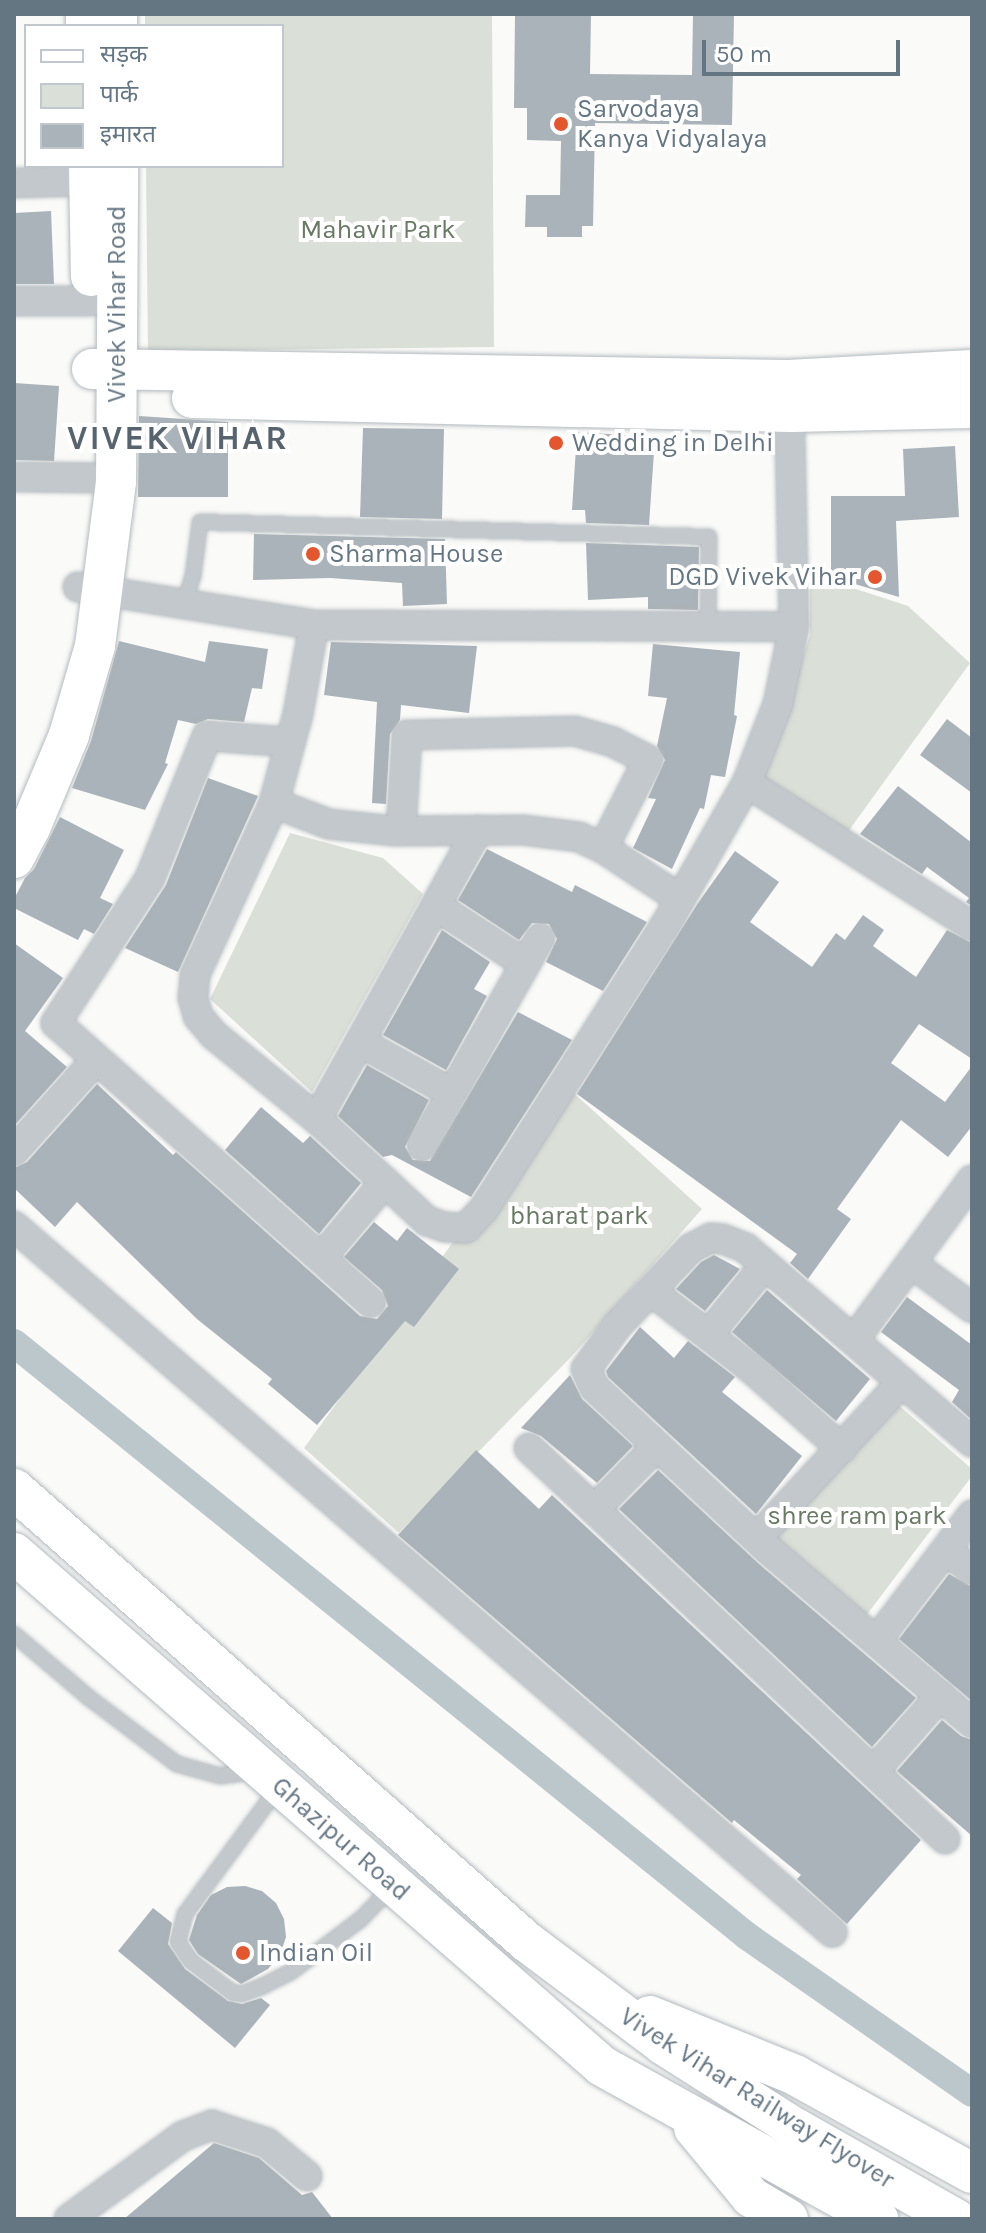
<!DOCTYPE html>
<meta charset="utf-8">
<style>
body{margin:0}
#map{position:relative;width:986px;height:2233px;overflow:hidden;background:#fafaf8;font-family:Karla,"Noto Sans Devanagari",sans-serif}
div>[style]{position:absolute}
[style*='--x']{left:calc(var(--x)*1px);top:calc(var(--y)*1px);width:calc(var(--w)*1px);rotate:calc(var(--a)*1deg)}
.green>*{inset:0;background:#dadfd7}
.canal>*{height:28px;margin:-14px;padding:0 14px;transform-origin:14px;border-radius:14px;background:#bbc7cb}
.building>*{inset:0;background:#aab3b9}
.roads{filter:drop-shadow(0 0 2px #b3babf) drop-shadow(0 0 2px #b3babf)}
.lane>*{height:14px;margin:-7px;padding:0 7px;transform-origin:7px;border-radius:7px;background:#c3c8cc}
.street>*{height:28px;margin:-14px;padding:0 14px;transform-origin:14px;border-radius:14px;background:#c3c8cc}
.secondary>*{height:40px;margin:-20px;padding:0 20px;transform-origin:20px;border-radius:20px;background:#fff}
.dots>*{width:22px;height:22px;translate:-50% -50%;box-sizing:border-box;border:4px solid #fff;border-radius:50%}
span{translate:-50% -50%;white-space:nowrap;text-align:center;line-height:1.15;-webkit-text-stroke:8px #fff;paint-order:stroke}
.poi-label{font-size:26px;color:#657683}
.left{translate:0 -50%;text-align:left}
.right{translate:-100% -50%;text-align:right}
.park-label{font-size:26px;color:#687a64}
.street-label{font-size:26px;color:#657683}
.district-label{font-size:34px;color:#57646e;font-weight:700;letter-spacing:2px}
.frame{position:absolute;inset:0;border:16px solid #657683;pointer-events:none}
.legend{position:absolute;left:24px;top:24px;width:260px;height:144px;box-sizing:border-box;background:#fff;border:2px solid #c1c8cd;margin:0;padding:10px 14px;list-style:none;font-size:24px;color:#657683}
.legend li{display:flex;align-items:center;gap:16px;height:40px}
.legend b{width:40px;border:2px solid #c1c8cd}
.scale{position:absolute;left:702px;top:40px;width:198px;height:36px;box-sizing:border-box;border:4px solid #657683;border-top:0;padding-left:10px;font-size:24px;line-height:28px;white-space:nowrap;color:#657683;-webkit-text-stroke:6px #fff;paint-order:stroke}
</style>
<div id="map">
<div class="green">
<div style="clip-path:polygon(145px 14px,492px 14px,494px 347px,148px 351px,146px 166px,282px 166px,282px 26px,145px 26px)"></div>
<div style="clip-path:polygon(810px 574px,908px 606px,970px 663px,842px 840px,758px 791px,810px 635px)"></div>
<div style="clip-path:polygon(290px 833px,383px 858px,423px 894px,312px 1092px,210px 999px)"></div>
<div style="clip-path:polygon(566px 1086px,702px 1209px,572px 1356px,399px 1533px,304px 1448px)"></div>
<div style="clip-path:polygon(880px 1389px,972px 1469px,972px 1476px,862px 1621px,761px 1524px)"></div>
</div>
<div class="canal">
<div style="--x:14;--y:1343;--w:943;--a:38.97"></div>
<div style="--x:747;--y:1936;--w:274;--a:34.9"></div>
</div>
<div class="building">
<div style="clip-path:polygon(515px 14px,591px 14px,590px 74px,692px 75px,693px 14px,734px 14px,732px 125px,595px 123px,593px 226px,582px 226px,582px 237px,547px 237px,547px 227px,525px 227px,526px 195px,560px 195px,561px 141px,527px 140px,527px 108px,514px 108px)"></div>
<div style="clip-path:polygon(51px 211px,54px 284px,15px 284px,14px 213px)"></div>
<div style="clip-path:polygon(14px 383px,59px 386px,54px 461px,14px 460px)"></div>
<div style="clip-path:polygon(139px 416px,228px 422px,228px 497px,138px 497px)"></div>
<div style="clip-path:polygon(363px 428px,444px 429px,442px 519px,360px 517px)"></div>
<div style="clip-path:polygon(577px 432px,655px 437px,649px 525px,586px 523px,585px 510px,572px 510px)"></div>
<div style="clip-path:polygon(955px 446px,959px 517px,896px 521px,899px 597px,831px 577px,831px 496px,905px 496px,903px 449px)"></div>
<div style="clip-path:polygon(254px 534px,445px 539px,447px 604px,403px 606px,402px 583px,330px 578px,253px 580px)"></div>
<div style="clip-path:polygon(586px 543px,699px 547px,698px 610px,648px 609px,648px 597px,588px 600px)"></div>
<div style="clip-path:polygon(119px 641px,205px 662px,209px 641px,268px 649px,262px 689px,252px 688px,244px 722px,208px 719px,196px 724px,178px 720px,165px 763px,168px 764px,145px 810px,72px 788px,91px 741px)"></div>
<div style="clip-path:polygon(331px 642px,477px 646px,469px 713px,401px 705px,400px 720px,390px 734px,386px 804px,372px 803px,377px 702px,324px 695px)"></div>
<div style="clip-path:polygon(653px 644px,740px 652px,734px 715px,737px 716px,725px 777px,711px 775px,704px 809px,700px 808px,672px 869px,633px 848px,656px 799px,648px 798px,665px 760px,657px 746px,667px 698px,648px 696px)"></div>
<div style="clip-path:polygon(947px 719px,972px 738px,972px 793px,920px 755px)"></div>
<div style="clip-path:polygon(208px 778px,258px 796px,178px 972px,125px 948px,166px 885px)"></div>
<div style="clip-path:polygon(898px 786px,972px 843px,972px 906px,966px 902px,969px 898px,927px 867px,922px 874px,860px 834px)"></div>
<div style="clip-path:polygon(60px 817px,124px 850px,100px 898px,113px 904px,94px 934px,84px 929px,78px 940px,14px 908px,14px 899px,25px 878px,34px 869px)"></div>
<div style="clip-path:polygon(487px 849px,572px 892px,575px 885px,647px 922px,603px 991px,546px 962px,557px 939px,549px 924px,532px 923px,519px 940px,458px 900px)"></div>
<div style="clip-path:polygon(735px 851px,779px 882px,750px 922px,812px 967px,836px 933px,845px 940px,863px 915px,884px 930px,873px 946px,916px 977px,947px 930px,972px 943px,972px 1059px,919px 1024px,891px 1063px,945px 1102px,972px 1066px,972px 1126px,948px 1157px,901px 1120px,837px 1209px,851px 1219px,808px 1279px,790px 1263px,797px 1254px,577px 1094px,698px 903px)"></div>
<div style="clip-path:polygon(442px 930px,490px 962px,474px 989px,487px 996px,446px 1070px,383px 1035px)"></div>
<div style="clip-path:polygon(14px 943px,63px 978px,25px 1031px,67px 1067px,14px 1126px)"></div>
<div style="clip-path:polygon(518px 1012px,572px 1040px,471px 1197px,392px 1155px,383px 1157px,338px 1116px,367px 1065px,429px 1100px,405px 1147px,413px 1160px,430px 1161px)"></div>
<div style="clip-path:polygon(97px 1084px,173px 1155px,176px 1152px,360px 1316px,377px 1319px,388px 1306px,382px 1290px,344px 1257px,374px 1222px,397px 1241px,407px 1228px,459px 1269px,414px 1327px,405px 1321px,317px 1425px,268px 1384px,272px 1379px,197px 1319px,77px 1202px,55px 1227px,14px 1188px,14px 1168px,27px 1162px)"></div>
<div style="clip-path:polygon(261px 1107px,303px 1143px,310px 1136px,361px 1183px,319px 1234px,225px 1150px)"></div>
<div style="clip-path:polygon(714px 1255px,740px 1269px,705px 1311px,676px 1289px,701px 1262px)"></div>
<div style="clip-path:polygon(767px 1290px,870px 1379px,836px 1421px,732px 1332px)"></div>
<div style="clip-path:polygon(907px 1297px,972px 1345px,972px 1420px,952px 1402px,959px 1390px,881px 1332px)"></div>
<div style="clip-path:polygon(640px 1327px,674px 1358px,688px 1341px,735px 1377px,722px 1392px,802px 1456px,756px 1514px,608px 1377px,606px 1371px)"></div>
<div style="clip-path:polygon(570px 1375px,582px 1399px,633px 1446px,597px 1483px,541px 1436px,521px 1428px)"></div>
<div style="clip-path:polygon(476px 1450px,539px 1509px,552px 1495px,921px 1840px,847px 1924px,797px 1879px,801px 1875px,734px 1820px,732px 1823px,398px 1535px)"></div>
<div style="clip-path:polygon(658px 1470px,758px 1563px,916px 1698px,872px 1747px,619px 1509px)"></div>
<div style="clip-path:polygon(949px 1574px,972px 1587px,972px 1701px,899px 1639px)"></div>
<div style="clip-path:polygon(942px 1720px,961px 1736px,972px 1740px,972px 1836px,897px 1771px)"></div>
<div style="clip-path:polygon(245px 1886px,262px 1891px,276px 1903px,284px 1919px,286px 1937px,280px 1955px,268px 1969px,241px 1984px,198px 1954px,189px 1940px,197px 1915px,211px 1895px,227px 1887px)"></div>
<div style="clip-path:polygon(153px 1908px,172px 1923px,168px 1944px,185px 1969px,228px 2001px,242px 2004px,261px 1998px,270px 2005px,235px 2048px,118px 1951px)"></div>
<div style="clip-path:polygon(214px 2143px,259px 2158px,302px 2195px,312px 2192px,333px 2219px,124px 2219px)"></div>
</div>
<div class="roads">
<div class="lane">
<div style="--x:184;--y:605;--w:30;--a:-73"></div>
<div style="--x:193;--y:576;--w:54;--a:-82.6"></div>
<div style="--x:200;--y:522;--w:509;--a:1.69"></div>
<div style="--x:709;--y:537;--w:89;--a:90.6"></div>
<div style="--x:14;--y:1634;--w:97;--a:40.4"></div>
<div style="--x:88;--y:1697;--w:111;--a:37"></div>
<div style="--x:177;--y:1764;--w:45;--a:15.6"></div>
<div style="--x:220;--y:1776;--w:34;--a:-7"></div>
<div style="--x:278;--y:1788;--w:157;--a:126.4"></div>
<div style="--x:185;--y:1914;--w:29;--a:104"></div>
<div style="--x:178;--y:1942;--w:23;--a:56"></div>
<div style="--x:191;--y:1961;--w:53;--a:37.3"></div>
<div style="--x:233;--y:1993;--w:9;--a:6"></div>
<div style="--x:242;--y:1994;--w:22;--a:-21"></div>
<div style="--x:263;--y:1986;--w:31;--a:-27"></div>
<div style="--x:291;--y:1972;--w:88;--a:-37.1"></div>
<div style="--x:361;--y:1919;--w:47;--a:-45.9"></div>
</div>
<div class="street">
<div style="--x:14;--y:183;--w:75;--a:-1.5"></div>
<div style="--x:14;--y:301;--w:77;--a:0"></div>
<div style="--x:14;--y:477;--w:77;--a:0.7"></div>
<div style="--x:78;--y:587;--w:239;--a:9.1"></div>
<div style="--x:314;--y:625;--w:480;--a:0.2"></div>
<div style="--x:314;--y:625;--w:90;--a:100.2"></div>
<div style="--x:298;--y:714;--w:92;--a:105.1"></div>
<div style="--x:274;--y:803;--w:189;--a:114.7"></div>
<div style="--x:195;--y:975;--w:23;--a:95"></div>
<div style="--x:193;--y:998;--w:19;--a:74"></div>
<div style="--x:198;--y:1016;--w:25;--a:50"></div>
<div style="--x:214;--y:1035;--w:133;--a:39.2"></div>
<div style="--x:317;--y:1119;--w:150;--a:42.8"></div>
<div style="--x:427;--y:1221;--w:18;--a:19"></div>
<div style="--x:444;--y:1227;--w:22;--a:3"></div>
<div style="--x:466;--y:1228;--w:25;--a:-47"></div>
<div style="--x:483;--y:1210;--w:345;--a:-57.4"></div>
<div style="--x:669;--y:919;--w:157;--a:-60.2"></div>
<div style="--x:747;--y:783;--w:85;--a:-68.6"></div>
<div style="--x:778;--y:704;--w:79;--a:-78.3"></div>
<div style="--x:794;--y:627;--w:232;--a:-91.2"></div>
<div style="--x:290;--y:742;--w:83;--a:-175.9"></div>
<div style="--x:207;--y:736;--w:153;--a:111.9"></div>
<div style="--x:150;--y:878;--w:173;--a:123"></div>
<div style="--x:56;--y:1023;--w:421;--a:41.6"></div>
<div style="--x:747;--y:783;--w:267;--a:32.4"></div>
<div style="--x:274;--y:803;--w:59;--a:20.9"></div>
<div style="--x:329;--y:824;--w:65;--a:6.1"></div>
<div style="--x:394;--y:831;--w:129;--a:-0.4"></div>
<div style="--x:523;--y:830;--w:56;--a:7.1"></div>
<div style="--x:579;--y:837;--w:26;--a:25"></div>
<div style="--x:603;--y:848;--w:92;--a:33.5"></div>
<div style="--x:401;--y:831;--w:96;--a:-86.4"></div>
<div style="--x:407;--y:735;--w:168;--a:-1.4"></div>
<div style="--x:575;--y:731;--w:40;--a:16"></div>
<div style="--x:613;--y:742;--w:39;--a:27"></div>
<div style="--x:648;--y:760;--w:99;--a:117.1"></div>
<div style="--x:436;--y:906;--w:105;--a:32.9"></div>
<div style="--x:360;--y:1042;--w:105;--a:29"></div>
<div style="--x:317;--y:1119;--w:331;--a:-60.9"></div>
<div style="--x:422;--y:1146;--w:239;--a:-60.4"></div>
<div style="--x:14;--y:1151;--w:122;--a:-48"></div>
<div style="--x:14;--y:1226;--w:1081;--a:40.8"></div>
<div style="--x:322;--y:1257;--w:98;--a:-50"></div>
<div style="--x:911;--y:1263;--w:76;--a:36.4"></div>
<div style="--x:651;--y:1291;--w:128;--a:37.7"></div>
<div style="--x:752;--y:1369;--w:120;--a:41.6"></div>
<div style="--x:708;--y:1335;--w:90;--a:-50.8"></div>
<div style="--x:854;--y:1340;--w:199;--a:-53.6"></div>
<div style="--x:972;--y:1442;--w:298;--a:-139.4"></div>
<div style="--x:746;--y:1248;--w:26;--a:-159"></div>
<div style="--x:722;--y:1239;--w:11;--a:-175"></div>
<div style="--x:711;--y:1238;--w:22;--a:153"></div>
<div style="--x:691;--y:1248;--w:108;--a:133.5"></div>
<div style="--x:617;--y:1326;--w:53;--a:125.8"></div>
<div style="--x:586;--y:1369;--w:20;--a:66"></div>
<div style="--x:594;--y:1387;--w:239;--a:43"></div>
<div style="--x:769;--y:1550;--w:267;--a:40.4"></div>
<div style="--x:529;--y:1448;--w:571;--a:43.23"></div>
<div style="--x:595;--y:1509;--w:88;--a:-45.5"></div>
<div style="--x:757;--y:1538;--w:213;--a:-47.1"></div>
<div style="--x:946;--y:1550;--w:33;--a:38"></div>
<div style="--x:878;--y:1639;--w:156;--a:-52.8"></div>
<div style="--x:874;--y:1771;--w:101;--a:-48.6"></div>
<div style="--x:69;--y:2219;--w:141;--a:-36.1"></div>
<div style="--x:183;--y:2136;--w:31;--a:-21"></div>
<div style="--x:212;--y:2125;--w:58;--a:18.1"></div>
<div style="--x:267;--y:2143;--w:52;--a:39.5"></div>
</div>
<div class="secondary">
<div style="--x:86;--y:14;--w:12;--a:90"></div>
<div style="--x:117;--y:14;--w:12;--a:90"></div>
<div style="--x:89;--y:166;--w:110;--a:89"></div>
<div style="--x:92;--y:369;--w:696;--a:0.91"></div>
<div style="--x:788;--y:380;--w:184;--a:-3.1"></div>
<div style="--x:192;--y:398;--w:599;--a:1.34"></div>
<div style="--x:791;--y:412;--w:181;--a:-1.3"></div>
<div style="--x:14;--y:858;--w:34;--a:-62"></div>
<div style="--x:30;--y:828;--w:101;--a:-67.2"></div>
<div style="--x:69;--y:735;--w:93;--a:-73.7"></div>
<div style="--x:95;--y:646;--w:166;--a:-82.7"></div>
<div style="--x:116;--y:481;--w:315;--a:-89.6"></div>
<div style="--x:14;--y:1489;--w:684;--a:41.45"></div>
<div style="--x:527;--y:1942;--w:171;--a:36.9"></div>
<div style="--x:664;--y:2045;--w:155;--a:32.4"></div>
<div style="--x:795;--y:2128;--w:185;--a:29.5"></div>
<div style="--x:14;--y:1553;--w:780;--a:41.1"></div>
<div style="--x:602;--y:2066;--w:316;--a:29"></div>
<div style="--x:650;--y:2016;--w:157;--a:22.1"></div>
<div style="--x:795;--y:2075;--w:202;--a:29"></div>
<div style="--x:694;--y:2128;--w:89;--a:50.4"></div>
<div style="--x:751;--y:2197;--w:43;--a:30.7"></div>
</div>
</div>
<div class="dots">
<div style="left:561px;top:124px;background:#e4572e"></div>
<div style="left:556px;top:443px;background:#e4572e"></div>
<div style="left:313px;top:554px;background:#e4572e"></div>
<div style="left:875px;top:577px;background:#e4572e"></div>
<div style="left:243px;top:1953px;background:#e4572e"></div>
</div>
<div class="poi-label">
<span class="left" style="left:577px;top:124px">Sarvodaya<br>Kanya Vidyalaya</span>
<span class="left" style="left:572px;top:443px">Wedding in Delhi</span>
<span class="left" style="left:329px;top:554px">Sharma House</span>
<span class="right" style="left:857px;top:577px">DGD Vivek Vihar</span>
<span class="left" style="left:259px;top:1953px">Indian Oil</span>
</div>
<div class="park-label">
<span style="left:378px;top:230px">Mahavir Park</span>
<span style="left:579px;top:1216px">bharat park</span>
<span style="left:857px;top:1516px">shree ram park</span>
</div>
<div class="street-label">
<span style="left:117px;top:304px;rotate:-90deg">Vivek Vihar Road</span>
<span style="left:341px;top:1839px;rotate:41deg">Ghazipur Road</span>
<span style="left:757px;top:2098px;rotate:32deg">Vivek Vihar Railway Flyover</span>
</div>
<div class="district-label">
<span style="left:178px;top:439px">VIVEK VIHAR</span>
</div>
<div class="frame"></div>
<ul class="legend">
<li><b style="height:10px;background:#fff"></b>सड़क</li>
<li><b style="height:22px;background:#dadfd7"></b>पार्क</li>
<li><b style="height:22px;background:#aab3b9"></b>इमारत</li>
</ul>
<div class="scale">50 m</div>
</div>
